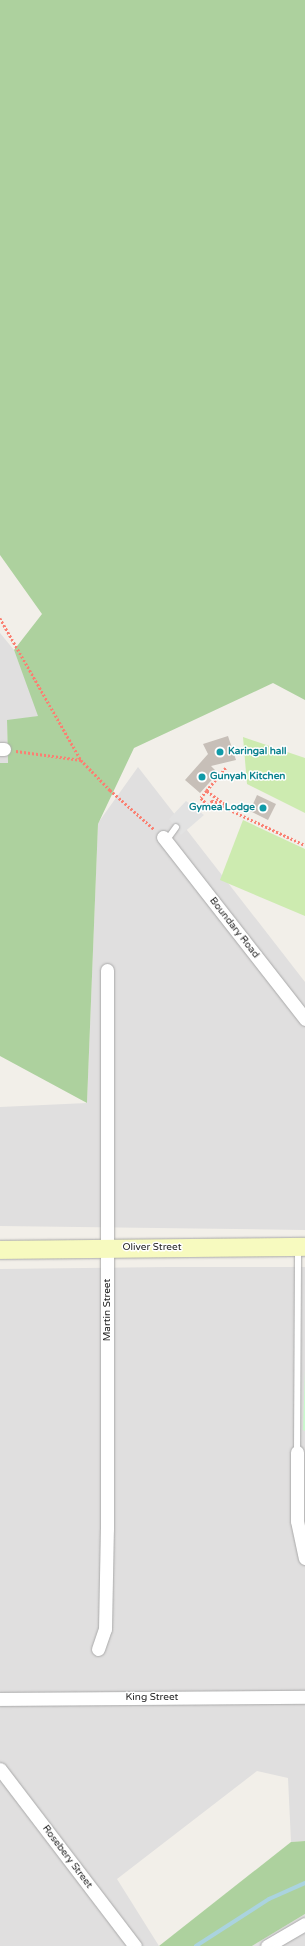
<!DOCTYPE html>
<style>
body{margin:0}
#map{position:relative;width:305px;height:1946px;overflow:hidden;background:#f2efe9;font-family:"Varela Round",sans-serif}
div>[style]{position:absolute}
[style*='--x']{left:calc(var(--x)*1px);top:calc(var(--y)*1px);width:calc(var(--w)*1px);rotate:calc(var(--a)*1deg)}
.residential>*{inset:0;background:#e0dfdf}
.grass>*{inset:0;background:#cdebb0}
.forest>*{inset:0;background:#add19e}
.park>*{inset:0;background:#c8facc}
.parking>*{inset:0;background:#e2e2e2}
.stream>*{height:4px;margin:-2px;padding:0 2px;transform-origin:2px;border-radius:2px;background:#aad3df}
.building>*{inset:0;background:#c7bfb8}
.path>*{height:2.5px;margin-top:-1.25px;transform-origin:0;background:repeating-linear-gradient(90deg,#fa8072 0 2px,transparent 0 4px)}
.roads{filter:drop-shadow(0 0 1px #a9a9a9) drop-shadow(0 0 1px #a9a9a9)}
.lane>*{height:6px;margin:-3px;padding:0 3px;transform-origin:3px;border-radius:3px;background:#fff}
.street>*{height:13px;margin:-6.5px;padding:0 6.5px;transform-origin:6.5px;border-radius:6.5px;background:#fff}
.secondary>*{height:18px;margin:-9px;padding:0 9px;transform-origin:9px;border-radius:9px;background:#f7fabf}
.dots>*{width:11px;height:11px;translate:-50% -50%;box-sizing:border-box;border:2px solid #fff;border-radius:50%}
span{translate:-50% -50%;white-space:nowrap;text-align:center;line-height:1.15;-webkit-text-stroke:3px #fff;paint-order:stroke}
.culture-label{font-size:10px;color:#0d838f;font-weight:700}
.left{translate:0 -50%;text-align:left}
.right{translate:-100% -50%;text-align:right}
.street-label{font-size:10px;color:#222}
</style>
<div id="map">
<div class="residential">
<div style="clip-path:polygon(0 633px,14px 650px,39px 716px,7px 721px,8px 763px,0 763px)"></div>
<div style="clip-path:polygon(138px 767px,305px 982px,305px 1230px,0 1226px,0 1107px,87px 1103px,98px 823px)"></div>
<div style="clip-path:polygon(168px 1267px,305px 1267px,305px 1841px,291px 1842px,288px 1778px,257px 1771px,117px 1879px,159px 1946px,0 1946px,0 1269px)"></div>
<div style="clip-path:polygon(305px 1914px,305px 1946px,252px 1946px)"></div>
</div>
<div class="grass">
<div style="clip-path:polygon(243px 737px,305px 758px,305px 813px,247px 784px)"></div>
<div style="clip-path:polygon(243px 820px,305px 849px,305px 916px,220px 880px)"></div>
</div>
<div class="forest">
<div style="clip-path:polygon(0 0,305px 0,305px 700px,273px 683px,134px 748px,98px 824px,87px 1103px,0 1056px,0 763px,8px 763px,7px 720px,38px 716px,14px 650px,42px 614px,0 555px)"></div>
<div style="clip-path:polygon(305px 1841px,305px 1914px,252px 1946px,159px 1946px,291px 1842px)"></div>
</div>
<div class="park">
<div style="clip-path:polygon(305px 1371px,305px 1431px,303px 1430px)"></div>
</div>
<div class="parking">
<div style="clip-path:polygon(186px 801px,204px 815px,181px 835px,169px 819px)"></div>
</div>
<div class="stream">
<div style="--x:196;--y:1946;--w:87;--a:-32.8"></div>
<div style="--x:269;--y:1899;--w:39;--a:-24"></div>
</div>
<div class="building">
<div style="clip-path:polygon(228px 736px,236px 760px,211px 766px,218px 773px,200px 793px,185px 780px,208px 754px,203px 744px)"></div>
<div style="clip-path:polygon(257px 795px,276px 804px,268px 820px,250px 811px)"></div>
</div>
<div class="path">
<div style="--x:0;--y:618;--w:163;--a:60.3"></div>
<div style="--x:81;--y:760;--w:42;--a:46"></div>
<div style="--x:110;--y:790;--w:59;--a:41.6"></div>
<div style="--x:16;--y:751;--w:66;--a:7.9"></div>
<div style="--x:226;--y:768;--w:30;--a:130"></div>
<div style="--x:207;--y:791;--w:22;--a:36"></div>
<div style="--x:225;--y:804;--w:14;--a:-168"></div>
<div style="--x:211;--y:801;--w:104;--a:25.1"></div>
<div style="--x:207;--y:791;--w:9;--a:131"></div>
<div style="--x:201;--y:798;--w:10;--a:45"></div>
<div style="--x:208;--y:805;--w:5;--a:-53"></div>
</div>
<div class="roads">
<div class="lane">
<div style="--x:166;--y:841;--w:17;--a:-54"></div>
<div style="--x:297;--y:1452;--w:204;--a:-89.7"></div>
</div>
<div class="street">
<div style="--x:0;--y:749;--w:4;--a:0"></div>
<div style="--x:163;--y:837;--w:231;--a:52"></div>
<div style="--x:297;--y:1452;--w:69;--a:90"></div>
<div style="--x:297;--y:1521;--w:38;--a:78"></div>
<div style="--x:98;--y:1649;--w:21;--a:-71"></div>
<div style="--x:105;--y:1629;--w:100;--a:-88.9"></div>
<div style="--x:107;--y:1529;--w:559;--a:-90"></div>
<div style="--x:0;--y:1699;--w:305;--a:-0.4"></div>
<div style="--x:0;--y:1769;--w:223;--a:52.7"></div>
<div style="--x:267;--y:1946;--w:44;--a:-30.1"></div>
</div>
<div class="secondary">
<div style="--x:0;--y:1250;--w:305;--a:-0.6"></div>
</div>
</div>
<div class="dots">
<div style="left:220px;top:752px;background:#0f9aa8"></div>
<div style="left:202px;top:777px;background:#0f9aa8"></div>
<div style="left:263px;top:808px;background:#0f9aa8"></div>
</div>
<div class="culture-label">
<span class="left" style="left:228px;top:752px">Karingal hall</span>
<span class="left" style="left:210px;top:777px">Gunyah Kitchen</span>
<span class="right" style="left:255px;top:808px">Gymea Lodge</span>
</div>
<div class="street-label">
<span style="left:234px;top:928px;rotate:52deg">Boundary Road</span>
<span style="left:152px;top:1248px">Oliver Street</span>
<span style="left:108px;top:1310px;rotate:-90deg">Martin Street</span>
<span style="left:152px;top:1698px">King Street</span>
<span style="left:67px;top:1857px;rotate:53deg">Rosebery Street</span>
</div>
</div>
